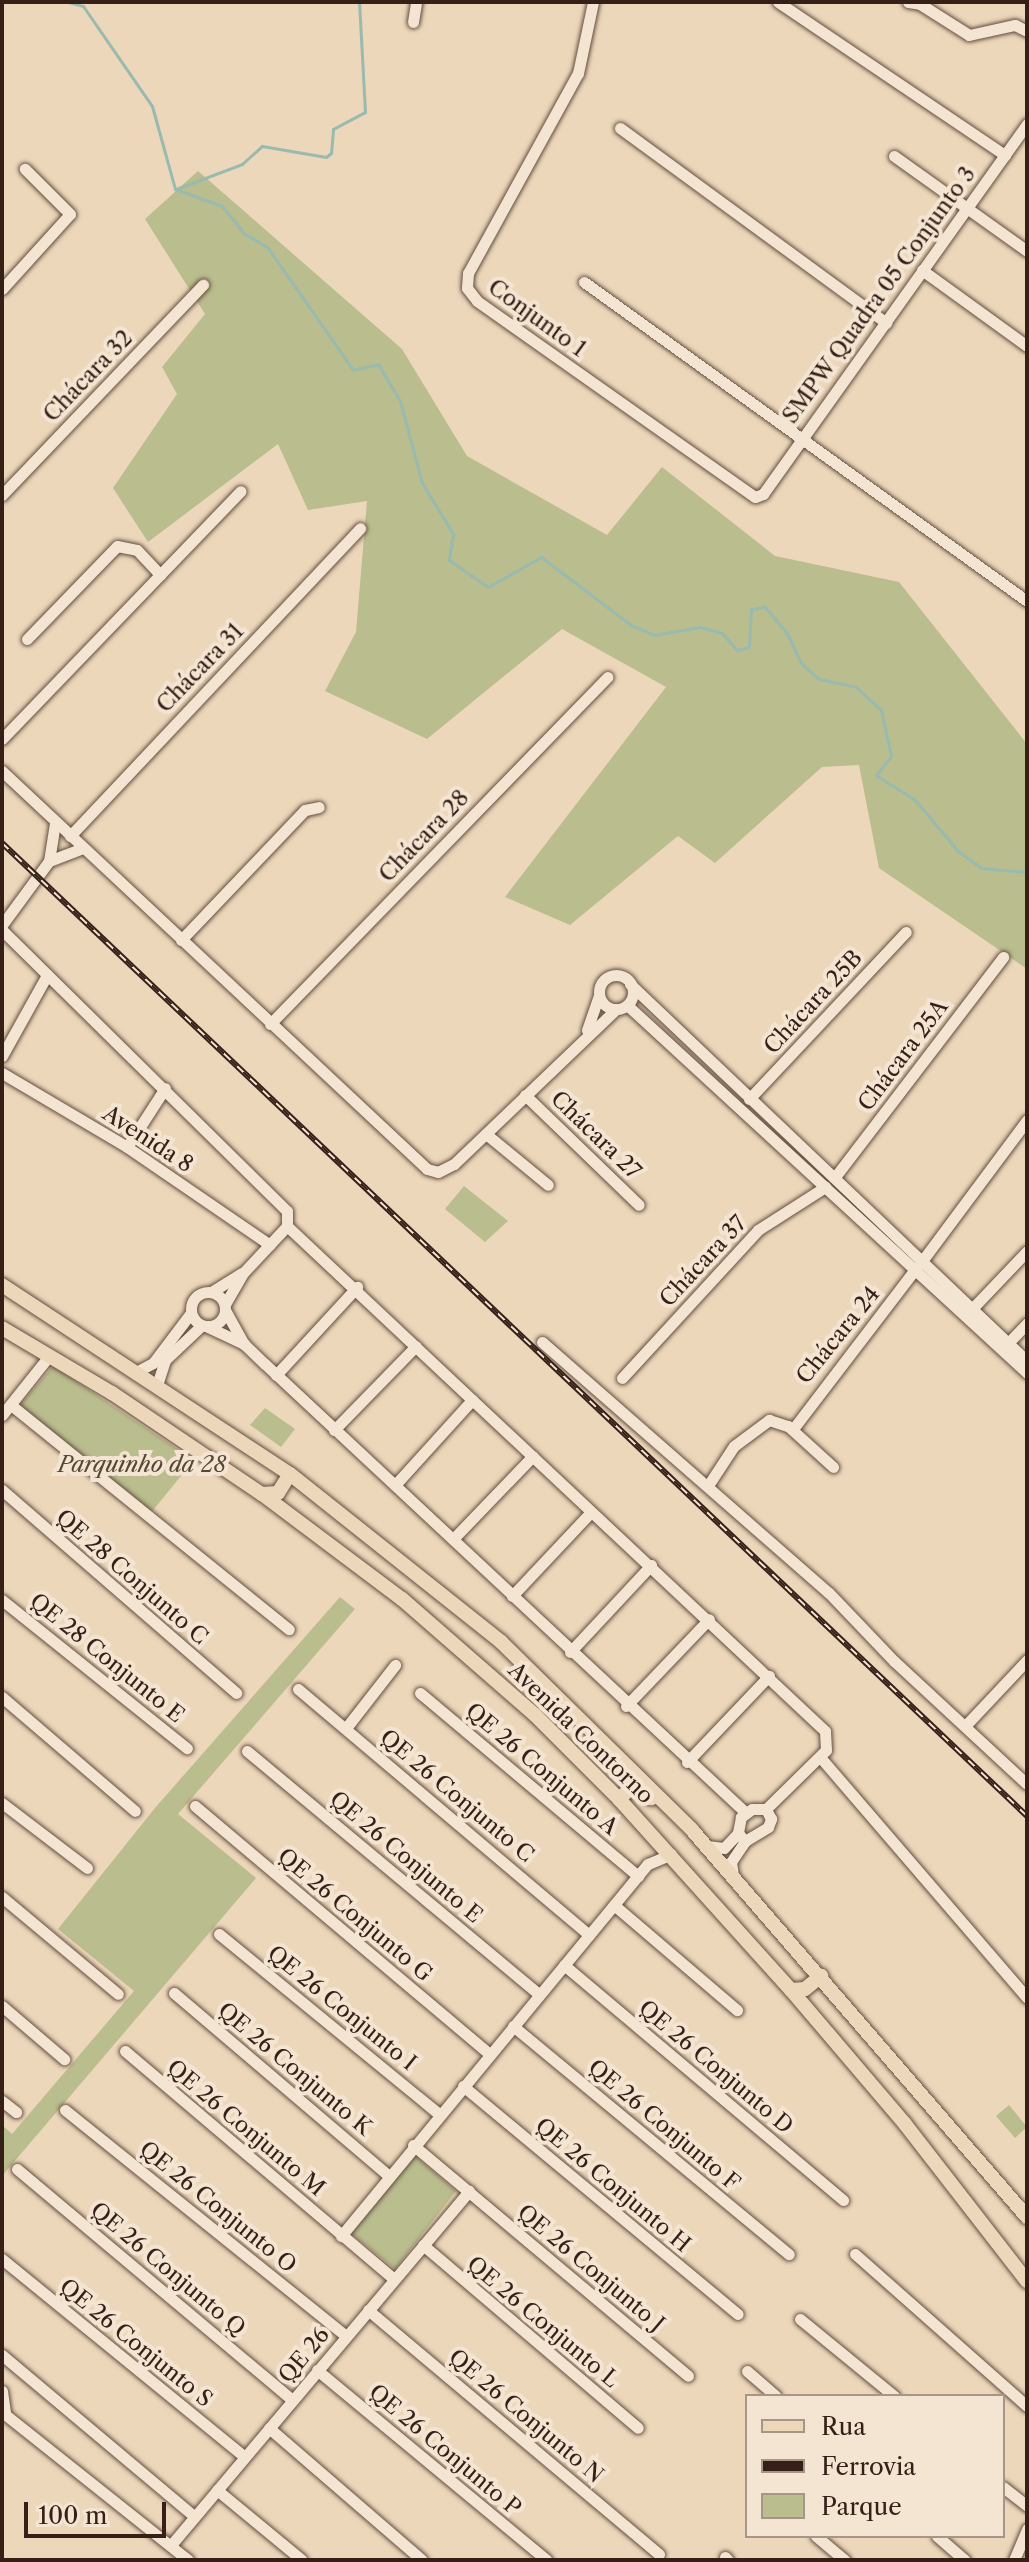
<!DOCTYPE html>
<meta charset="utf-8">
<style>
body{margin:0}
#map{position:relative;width:1029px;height:2562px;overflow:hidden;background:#ecd7ba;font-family:"Libre Caslon Text",serif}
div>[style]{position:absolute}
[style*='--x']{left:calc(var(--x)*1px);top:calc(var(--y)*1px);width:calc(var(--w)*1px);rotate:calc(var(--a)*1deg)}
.green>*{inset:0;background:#babd8d}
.stream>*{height:3px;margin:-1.5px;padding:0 1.5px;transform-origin:1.5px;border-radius:1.5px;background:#99baaf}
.roads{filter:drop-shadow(0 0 2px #634d40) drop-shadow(0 0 2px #634d40)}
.minor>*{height:11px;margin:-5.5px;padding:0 5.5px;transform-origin:5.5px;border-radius:5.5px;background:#f3e5d2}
.minor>.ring{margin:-5.5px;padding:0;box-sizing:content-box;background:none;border:11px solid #f3e5d2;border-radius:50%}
.major>*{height:14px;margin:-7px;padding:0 7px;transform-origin:7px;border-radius:7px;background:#ecd7ba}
.rail>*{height:6px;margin-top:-3px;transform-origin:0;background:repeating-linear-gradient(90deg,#f3e5d2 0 9px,#351f17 0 18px);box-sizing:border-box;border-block:2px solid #351f17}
span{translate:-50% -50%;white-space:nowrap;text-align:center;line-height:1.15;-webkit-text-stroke:8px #f3e5d2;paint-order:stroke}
.street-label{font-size:22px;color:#351f17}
.park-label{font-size:22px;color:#564634;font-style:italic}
.frame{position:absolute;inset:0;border:4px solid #351f17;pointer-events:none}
.legend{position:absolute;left:745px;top:2394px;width:260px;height:144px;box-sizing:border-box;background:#f3e5d2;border:2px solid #a79687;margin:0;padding:10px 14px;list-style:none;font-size:24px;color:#351f17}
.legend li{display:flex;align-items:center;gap:16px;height:40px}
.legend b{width:40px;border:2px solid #a79687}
.scale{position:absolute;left:24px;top:2502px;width:142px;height:36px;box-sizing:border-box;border:4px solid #351f17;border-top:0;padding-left:10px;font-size:24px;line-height:28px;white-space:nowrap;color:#351f17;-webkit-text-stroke:6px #f3e5d2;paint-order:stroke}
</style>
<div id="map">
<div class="green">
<div style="clip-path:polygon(198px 171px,402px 349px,467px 456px,607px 535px,662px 467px,775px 556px,899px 582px,1027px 744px,1027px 969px,879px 868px,859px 765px,822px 767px,715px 863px,678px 836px,570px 925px,505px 897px,666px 687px,562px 629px,427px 739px,325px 691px,356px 632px,367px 501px,308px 510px,278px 444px,148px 542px,113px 488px,177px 394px,162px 367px,205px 314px,145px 219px)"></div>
<div style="clip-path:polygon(464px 1186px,508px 1221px,485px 1242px,445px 1209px)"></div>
<div style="clip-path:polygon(53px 1366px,194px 1460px,150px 1514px,19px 1406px)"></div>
<div style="clip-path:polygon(265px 1408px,295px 1429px,281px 1447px,250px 1425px)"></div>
<div style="clip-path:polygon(340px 1597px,355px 1609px,178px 1814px,256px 1878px,2px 2176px,2px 2125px,12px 2134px,134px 1991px,58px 1929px,155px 1808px)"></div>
<div style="clip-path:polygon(1009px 2105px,1027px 2127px,1015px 2138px,996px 2116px)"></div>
<div style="clip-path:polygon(415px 2156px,456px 2191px,395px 2269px,351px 2233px)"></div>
</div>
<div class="stream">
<div style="--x:5;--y:2;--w:9;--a:0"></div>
<div style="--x:68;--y:2;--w:16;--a:15"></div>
<div style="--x:83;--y:6;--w:121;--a:55.4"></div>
<div style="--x:152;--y:106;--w:86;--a:74.5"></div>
<div style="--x:175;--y:189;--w:50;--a:19.9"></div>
<div style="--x:222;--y:206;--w:36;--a:51"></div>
<div style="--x:245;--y:234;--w:27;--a:31"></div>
<div style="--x:268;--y:248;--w:149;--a:55.1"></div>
<div style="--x:353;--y:370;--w:26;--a:-13"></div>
<div style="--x:378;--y:364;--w:43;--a:59.3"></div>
<div style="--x:400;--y:401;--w:85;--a:75"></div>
<div style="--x:422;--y:483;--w:60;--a:58.7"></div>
<div style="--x:453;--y:534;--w:26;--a:99"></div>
<div style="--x:449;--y:560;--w:47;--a:34.7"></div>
<div style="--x:488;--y:587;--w:61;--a:-29.5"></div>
<div style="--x:541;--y:557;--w:113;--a:37.1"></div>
<div style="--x:631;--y:625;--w:25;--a:23"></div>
<div style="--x:654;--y:635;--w:47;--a:-9.9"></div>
<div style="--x:700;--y:627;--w:23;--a:15"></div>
<div style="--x:722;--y:633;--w:23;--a:49"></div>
<div style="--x:737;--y:650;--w:12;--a:-14"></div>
<div style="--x:749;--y:647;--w:38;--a:-87"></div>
<div style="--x:751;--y:609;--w:14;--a:-8"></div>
<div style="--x:765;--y:607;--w:34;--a:50"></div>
<div style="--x:787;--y:633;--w:33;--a:65"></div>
<div style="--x:801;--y:663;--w:24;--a:42"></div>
<div style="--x:819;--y:679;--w:38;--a:12"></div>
<div style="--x:856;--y:687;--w:34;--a:43"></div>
<div style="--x:881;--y:710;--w:47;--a:77.7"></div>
<div style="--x:891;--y:756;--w:24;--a:128"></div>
<div style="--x:876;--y:775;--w:46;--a:32.7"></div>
<div style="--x:915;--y:800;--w:67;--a:49.9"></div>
<div style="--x:958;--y:851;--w:29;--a:36"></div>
<div style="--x:981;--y:868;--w:46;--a:5"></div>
<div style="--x:176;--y:189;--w:71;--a:-20.7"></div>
<div style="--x:242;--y:164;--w:27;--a:-42"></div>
<div style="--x:262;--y:146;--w:65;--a:9.8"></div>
<div style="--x:326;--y:157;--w:6;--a:-39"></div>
<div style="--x:331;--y:153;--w:24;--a:-85"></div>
<div style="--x:333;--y:129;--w:36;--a:-28"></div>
<div style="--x:365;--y:112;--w:110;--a:-93.1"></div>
</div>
<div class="roads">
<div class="minor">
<div style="--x:593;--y:2;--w:73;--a:101.9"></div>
<div style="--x:578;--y:73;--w:228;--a:118.8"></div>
<div style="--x:468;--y:273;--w:15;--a:94"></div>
<div style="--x:467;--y:288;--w:16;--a:52"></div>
<div style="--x:477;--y:301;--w:340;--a:35.2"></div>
<div style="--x:755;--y:497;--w:9;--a:-21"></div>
<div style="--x:763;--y:494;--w:455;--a:-54.5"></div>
<div style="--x:778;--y:2;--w:274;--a:34"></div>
<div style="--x:908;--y:2;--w:12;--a:9"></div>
<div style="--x:920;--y:4;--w:58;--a:32.3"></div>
<div style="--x:969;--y:35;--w:47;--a:-12.3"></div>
<div style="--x:1015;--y:25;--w:13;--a:27"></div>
<div style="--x:413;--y:22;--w:20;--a:-81"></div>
<div style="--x:620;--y:128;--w:330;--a:36.2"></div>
<div style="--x:894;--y:156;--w:163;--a:35.5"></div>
<div style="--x:922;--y:270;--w:130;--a:35.9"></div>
<div style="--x:584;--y:282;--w:546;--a:35.76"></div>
<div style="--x:2;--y:289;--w:101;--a:-47.8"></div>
<div style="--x:70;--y:214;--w:64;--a:-135"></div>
<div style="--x:2;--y:495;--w:291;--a:-46.3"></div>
<div style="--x:27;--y:639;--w:129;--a:-45.9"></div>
<div style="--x:117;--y:546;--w:20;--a:11"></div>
<div style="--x:137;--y:550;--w:34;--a:47"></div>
<div style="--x:2;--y:739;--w:344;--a:-46.1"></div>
<div style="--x:2;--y:771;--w:582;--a:43.12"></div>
<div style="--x:427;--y:1169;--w:11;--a:15"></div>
<div style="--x:438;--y:1172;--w:18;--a:-27"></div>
<div style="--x:454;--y:1164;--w:224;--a:-43.7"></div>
<div style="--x:70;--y:836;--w:423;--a:-46.7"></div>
<div style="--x:49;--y:861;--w:36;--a:-21"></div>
<div style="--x:2;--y:925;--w:79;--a:-53.7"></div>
<div style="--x:49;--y:861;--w:39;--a:-81"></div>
<div style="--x:2;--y:930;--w:400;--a:44.6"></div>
<div style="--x:287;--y:1211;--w:15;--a:90"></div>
<div style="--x:287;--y:1226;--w:64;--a:133.1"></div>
<div style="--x:243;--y:1273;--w:34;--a:120"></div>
<div style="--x:181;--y:940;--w:180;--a:-46.4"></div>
<div style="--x:305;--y:810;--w:14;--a:-12"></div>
<div class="ring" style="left:599px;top:975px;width:23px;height:23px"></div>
<div style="--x:630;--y:984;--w:547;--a:43.52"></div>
<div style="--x:627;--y:1005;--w:544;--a:42.61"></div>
<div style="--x:270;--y:1024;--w:484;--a:-45.8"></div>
<div style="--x:587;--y:1030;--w:36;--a:-71"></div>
<div style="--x:2;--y:1056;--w:93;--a:-60.9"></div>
<div style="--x:2;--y:1073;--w:145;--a:30.6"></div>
<div style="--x:127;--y:1147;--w:173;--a:34.4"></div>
<div style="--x:525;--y:1095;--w:158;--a:44"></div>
<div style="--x:749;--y:1099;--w:229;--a:-46.8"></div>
<div style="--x:486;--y:1134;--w:80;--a:39.4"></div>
<div style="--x:127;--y:1147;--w:70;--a:-57.2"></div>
<div style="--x:835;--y:1177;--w:277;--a:-52.6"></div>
<div style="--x:287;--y:1226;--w:738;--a:43.19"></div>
<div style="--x:825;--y:1731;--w:19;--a:87"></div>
<div style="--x:826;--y:1750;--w:84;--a:135.5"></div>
<div style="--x:922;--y:1261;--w:176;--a:-53.3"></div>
<div style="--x:213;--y:1291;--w:34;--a:-32"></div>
<div class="ring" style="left:191px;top:1292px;width:23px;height:23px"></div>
<div style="--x:225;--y:1310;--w:39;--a:61"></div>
<div style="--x:244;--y:1344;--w:29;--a:44"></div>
<div style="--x:265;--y:1364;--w:657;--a:43.03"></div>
<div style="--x:967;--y:1314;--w:87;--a:-46.4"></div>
<div style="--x:208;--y:1327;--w:40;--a:25"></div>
<div style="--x:542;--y:1342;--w:381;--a:41.2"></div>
<div style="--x:829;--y:1593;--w:94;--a:46.3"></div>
<div style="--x:894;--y:1661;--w:181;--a:42.8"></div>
<div style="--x:1008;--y:1343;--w:28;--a:-46"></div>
<div style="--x:136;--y:1372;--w:19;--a:-28"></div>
<div style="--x:153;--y:1363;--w:61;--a:-52.9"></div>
<div style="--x:276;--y:1375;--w:120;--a:-47.4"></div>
<div style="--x:622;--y:1378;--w:201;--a:-47.4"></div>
<div style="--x:758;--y:1230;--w:80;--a:-32.7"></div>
<div style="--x:157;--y:1385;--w:26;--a:-72"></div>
<div style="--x:165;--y:1360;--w:48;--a:-43.3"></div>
<div style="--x:11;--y:1405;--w:357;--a:38.9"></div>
<div style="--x:2;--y:1415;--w:75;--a:-51.5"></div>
<div style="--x:793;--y:1429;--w:204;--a:-52.6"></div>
<div style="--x:334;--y:1430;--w:117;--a:-45.7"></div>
<div style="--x:709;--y:1484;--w:45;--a:-56.7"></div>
<div style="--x:734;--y:1446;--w:44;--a:-36.6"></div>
<div style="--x:769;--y:1420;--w:20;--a:18"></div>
<div style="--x:788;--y:1426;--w:61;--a:42.3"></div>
<div style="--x:395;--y:1485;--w:115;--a:-47.8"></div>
<div style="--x:2;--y:1490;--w:310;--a:40.9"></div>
<div style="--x:453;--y:1539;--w:115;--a:-46.1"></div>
<div style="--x:512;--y:1596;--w:115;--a:-46.8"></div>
<div style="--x:2;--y:1600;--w:237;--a:38.7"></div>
<div style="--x:570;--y:1652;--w:119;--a:-47"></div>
<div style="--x:298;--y:1689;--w:381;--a:40.2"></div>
<div style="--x:420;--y:1693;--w:285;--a:40"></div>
<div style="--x:2;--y:1697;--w:175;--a:40.6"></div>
<div style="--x:626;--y:1706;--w:120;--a:-46.3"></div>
<div style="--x:965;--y:1726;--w:91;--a:-46.8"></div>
<div style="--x:346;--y:1728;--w:80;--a:-52.1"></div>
<div style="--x:247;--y:1751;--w:380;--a:39.8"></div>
<div style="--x:820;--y:1757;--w:318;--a:49.3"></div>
<div style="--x:687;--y:1762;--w:119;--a:-46.4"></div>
<div style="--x:2;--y:1803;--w:107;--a:37.4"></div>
<div style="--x:195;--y:1806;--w:385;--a:40.1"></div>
<div style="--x:706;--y:1846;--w:18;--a:6"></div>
<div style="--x:724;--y:1848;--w:21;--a:-47"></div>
<div style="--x:733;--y:1876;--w:14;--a:-98"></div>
<div style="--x:731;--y:1862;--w:25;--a:-56"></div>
<div style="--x:745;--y:1841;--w:27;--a:-31"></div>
<div style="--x:768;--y:1827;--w:9;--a:-69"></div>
<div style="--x:771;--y:1819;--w:11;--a:-117"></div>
<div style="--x:766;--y:1809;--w:14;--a:180"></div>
<div style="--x:752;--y:1809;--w:14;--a:144"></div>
<div style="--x:741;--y:1817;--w:16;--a:101"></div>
<div style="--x:738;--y:1833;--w:11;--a:49"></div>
<div style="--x:2;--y:1897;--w:151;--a:39.9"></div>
<div style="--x:614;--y:1905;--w:162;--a:40.5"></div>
<div style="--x:219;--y:1934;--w:284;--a:39.3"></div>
<div style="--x:564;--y:1965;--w:365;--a:40.1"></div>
<div style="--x:174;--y:1993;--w:282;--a:40.4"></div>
<div style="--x:2;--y:2006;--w:82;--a:40.5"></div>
<div style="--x:513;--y:2026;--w:358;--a:39.6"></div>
<div style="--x:125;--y:2051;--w:353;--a:40.3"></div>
<div style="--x:463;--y:2086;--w:357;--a:39.7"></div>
<div style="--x:2;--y:2101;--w:18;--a:38"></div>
<div style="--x:65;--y:2110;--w:361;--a:38.8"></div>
<div style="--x:413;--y:2145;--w:359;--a:40"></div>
<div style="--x:17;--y:2169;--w:359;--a:40"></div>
<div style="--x:341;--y:2236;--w:482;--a:-50.5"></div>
<div style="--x:648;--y:1864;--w:25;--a:-23"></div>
<div style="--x:423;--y:2245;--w:282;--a:40.4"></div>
<div style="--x:855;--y:2254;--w:230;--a:41.5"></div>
<div style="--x:2;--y:2259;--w:313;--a:39.2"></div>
<div style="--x:368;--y:2310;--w:380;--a:40"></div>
<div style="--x:800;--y:2319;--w:122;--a:39.3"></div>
<div style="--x:2;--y:2355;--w:251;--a:40"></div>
<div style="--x:317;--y:2370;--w:298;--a:39.6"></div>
<div style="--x:747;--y:2371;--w:38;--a:41"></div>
<div style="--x:2;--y:2391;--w:22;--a:82"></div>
<div style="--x:2;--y:2412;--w:238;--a:38.5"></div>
<div style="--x:269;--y:2428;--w:202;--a:40.8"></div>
<div style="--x:1003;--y:2487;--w:31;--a:38"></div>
<div style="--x:217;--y:2490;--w:110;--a:39.5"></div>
<div style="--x:816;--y:2536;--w:38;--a:40"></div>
<div style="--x:937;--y:2536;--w:37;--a:41"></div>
<div style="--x:171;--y:2545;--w:463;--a:-49.9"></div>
<div style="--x:725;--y:2557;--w:4;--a:45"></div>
<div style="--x:1014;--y:2560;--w:34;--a:-67"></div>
</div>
<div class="major">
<div style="--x:2;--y:1285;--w:344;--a:33.3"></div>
<div style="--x:290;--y:1474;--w:270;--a:38.5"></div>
<div style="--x:501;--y:1642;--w:268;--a:44.5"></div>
<div style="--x:692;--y:1830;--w:512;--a:49.12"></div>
<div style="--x:2;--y:1328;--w:128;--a:30.6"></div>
<div style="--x:112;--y:1393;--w:181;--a:34"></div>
<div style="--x:262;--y:1494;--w:175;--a:36.9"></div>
<div style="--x:402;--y:1599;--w:176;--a:41.1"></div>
<div style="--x:535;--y:1715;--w:119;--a:45"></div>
<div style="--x:619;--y:1799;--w:257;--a:48"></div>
<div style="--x:791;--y:1990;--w:176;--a:49.6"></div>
<div style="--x:905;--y:2124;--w:199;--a:52.2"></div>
<div style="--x:262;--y:1494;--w:16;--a:-4"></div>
<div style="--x:278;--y:1493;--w:22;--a:-58"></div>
<div style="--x:619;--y:1799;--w:19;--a:-43"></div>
<div style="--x:633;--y:1786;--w:22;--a:34"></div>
<div style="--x:791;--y:1990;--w:14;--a:-4"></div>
<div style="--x:805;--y:1989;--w:21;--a:-39"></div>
</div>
</div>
<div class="rail">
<div style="--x:2;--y:843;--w:1413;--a:43.51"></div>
</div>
<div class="street-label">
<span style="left:879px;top:295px;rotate:-54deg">SMPW Quadra 05 Conjunto 3</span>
<span style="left:537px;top:318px;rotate:36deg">Conjunto 1</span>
<span style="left:88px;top:376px;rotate:-46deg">Chácara 32</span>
<span style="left:200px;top:668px;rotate:-46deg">Chácara 31</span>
<span style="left:424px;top:836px;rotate:-46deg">Chácara 28</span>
<span style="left:813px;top:1002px;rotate:-47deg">Chácara 25B</span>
<span style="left:903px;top:1055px;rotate:-53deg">Chácara 25A</span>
<span style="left:596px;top:1135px;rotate:44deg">Chácara 27</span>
<span style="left:148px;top:1139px;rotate:33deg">Avenida 8</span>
<span style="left:703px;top:1261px;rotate:-47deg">Chácara 37</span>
<span style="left:838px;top:1335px;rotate:-51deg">Chácara 24</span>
<span style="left:132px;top:1577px;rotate:41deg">QE 28 Conjunto C</span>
<span style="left:107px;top:1658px;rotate:39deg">QE 28 Conjunto E</span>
<span style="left:581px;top:1733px;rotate:44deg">Avenida Contorno</span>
<span style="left:542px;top:1769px;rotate:40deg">QE 26 Conjunto A</span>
<span style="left:457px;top:1796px;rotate:40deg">QE 26 Conjunto C</span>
<span style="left:406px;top:1857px;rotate:40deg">QE 26 Conjunto E</span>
<span style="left:355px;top:1915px;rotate:40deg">QE 26 Conjunto G</span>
<span style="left:342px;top:2008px;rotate:39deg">QE 26 Conjunto I</span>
<span style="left:716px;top:2067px;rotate:40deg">QE 26 Conjunto D</span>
<span style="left:295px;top:2069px;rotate:40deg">QE 26 Conjunto K</span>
<span style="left:664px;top:2125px;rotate:40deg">QE 26 Conjunto F</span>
<span style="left:246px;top:2128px;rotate:40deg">QE 26 Conjunto M</span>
<span style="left:613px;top:2185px;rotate:40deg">QE 26 Conjunto H</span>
<span style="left:218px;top:2207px;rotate:39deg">QE 26 Conjunto O</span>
<span style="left:591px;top:2268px;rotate:40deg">QE 26 Conjunto J</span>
<span style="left:168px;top:2269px;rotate:40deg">QE 26 Conjunto Q</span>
<span style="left:543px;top:2322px;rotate:40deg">QE 26 Conjunto L</span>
<span style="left:136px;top:2343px;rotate:39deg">QE 26 Conjunto S</span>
<span style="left:304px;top:2355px;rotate:-50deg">QE 26</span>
<span style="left:526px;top:2416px;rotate:40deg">QE 26 Conjunto N</span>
<span style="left:445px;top:2450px;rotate:40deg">QE 26 Conjunto P</span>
</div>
<div class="park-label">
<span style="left:142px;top:1465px">Parquinho da 28</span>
</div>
<div class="frame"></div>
<ul class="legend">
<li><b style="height:10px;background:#ecd7ba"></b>Rua</li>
<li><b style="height:10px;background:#351f17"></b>Ferrovia</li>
<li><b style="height:22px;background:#babd8d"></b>Parque</li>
</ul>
<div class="scale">100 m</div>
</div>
